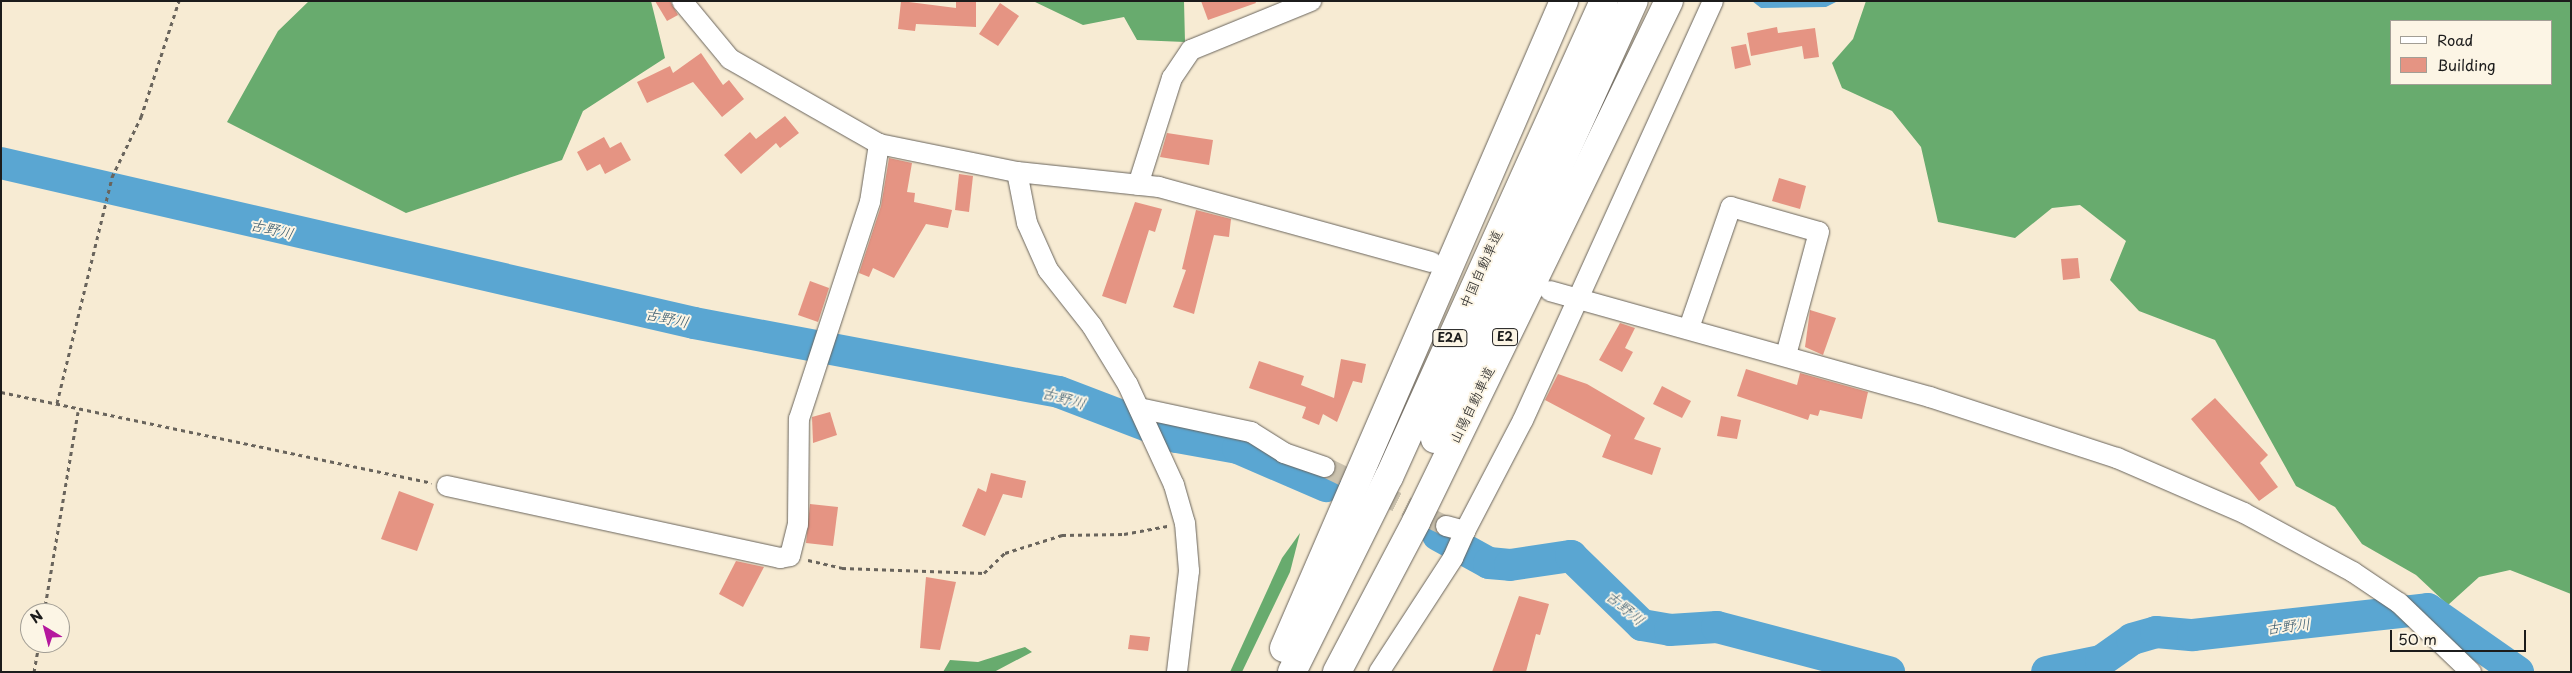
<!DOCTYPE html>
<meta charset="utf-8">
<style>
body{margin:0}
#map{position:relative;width:2572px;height:673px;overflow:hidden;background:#f7ebd3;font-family:"Playpen Sans","Klee One",sans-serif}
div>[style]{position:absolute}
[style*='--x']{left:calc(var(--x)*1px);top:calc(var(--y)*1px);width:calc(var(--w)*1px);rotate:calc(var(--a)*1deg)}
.forest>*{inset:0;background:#68ab6e}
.water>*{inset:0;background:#5aa6d2}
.river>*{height:32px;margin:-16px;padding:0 16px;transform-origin:16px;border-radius:16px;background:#5aa6d2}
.building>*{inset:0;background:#e59483}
.street-tunnel>*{height:20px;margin-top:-10px;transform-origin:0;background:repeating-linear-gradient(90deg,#cbc2ae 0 20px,transparent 0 30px)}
.path>*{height:3px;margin-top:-1.5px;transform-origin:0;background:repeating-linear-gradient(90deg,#69645c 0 4px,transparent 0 8px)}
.roads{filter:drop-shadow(0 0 1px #69645c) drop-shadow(0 0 1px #69645c)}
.street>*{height:20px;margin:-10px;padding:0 10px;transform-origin:10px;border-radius:10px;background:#fff}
.highway>*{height:28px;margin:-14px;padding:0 14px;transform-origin:14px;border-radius:14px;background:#fff}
span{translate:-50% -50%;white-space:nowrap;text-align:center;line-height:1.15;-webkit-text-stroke:4px #fcf5e5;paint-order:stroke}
.shield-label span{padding:1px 4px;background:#fcf5e5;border:1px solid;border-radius:4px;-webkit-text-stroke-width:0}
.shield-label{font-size:12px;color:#1c1c1c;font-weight:700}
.street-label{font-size:14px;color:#1c1c1c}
.water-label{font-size:15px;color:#385a6e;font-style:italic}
.frame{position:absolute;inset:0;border:2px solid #1c1c1c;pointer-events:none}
.legend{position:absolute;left:2390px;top:20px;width:162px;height:65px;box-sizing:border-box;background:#fcf5e5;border:1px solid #a29e95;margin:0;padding:6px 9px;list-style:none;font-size:15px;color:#1c1c1c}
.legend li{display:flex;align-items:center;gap:10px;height:25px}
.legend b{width:25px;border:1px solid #a29e95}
.north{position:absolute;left:20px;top:603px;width:50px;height:50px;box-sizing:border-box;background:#fcf5e5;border:1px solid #a29e95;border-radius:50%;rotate:323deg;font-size:14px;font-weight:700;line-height:20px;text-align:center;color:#1c1c1c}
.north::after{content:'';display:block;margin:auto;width:18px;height:22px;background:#b5179e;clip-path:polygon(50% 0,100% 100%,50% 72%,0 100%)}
.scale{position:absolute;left:2390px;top:630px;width:136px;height:22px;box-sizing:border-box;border:2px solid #1c1c1c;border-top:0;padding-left:6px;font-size:15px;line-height:18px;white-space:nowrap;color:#1c1c1c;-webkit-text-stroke:4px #fcf5e5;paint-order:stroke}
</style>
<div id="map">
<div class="forest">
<div style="clip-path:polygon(309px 1px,651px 1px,665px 58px,583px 111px,562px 160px,406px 213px,227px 122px,278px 31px)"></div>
<div style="clip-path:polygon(1033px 1px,1184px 1px,1185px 42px,1137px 40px,1124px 17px,1083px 25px)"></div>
<div style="clip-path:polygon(evenodd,1866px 1px,2571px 1px,2571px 594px,2510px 570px,2479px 577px,2448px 605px,2416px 575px,2362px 544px,2335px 507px,2296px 486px,2215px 340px,2139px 311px,2110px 280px,2126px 241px,2080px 205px,2052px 208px,2015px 238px,1938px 222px,1921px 147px,1892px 111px,1842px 88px,1832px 63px,1853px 39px,1866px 1px,2551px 21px,2551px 84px,2391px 84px,2391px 21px,2551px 21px)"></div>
<div style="clip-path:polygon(1300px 533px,1290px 572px,1242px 672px,1230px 672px,1282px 558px)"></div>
<div style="clip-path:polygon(1025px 647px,1032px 652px,994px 672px,943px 672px,950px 660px,978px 662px)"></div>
</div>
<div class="water">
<div style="clip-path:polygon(1752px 1px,1838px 1px,1826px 7px,1761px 8px)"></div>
</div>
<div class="river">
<div style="--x:1;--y:163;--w:711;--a:13"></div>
<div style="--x:694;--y:323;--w:371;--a:10.7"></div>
<div style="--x:1059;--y:392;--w:126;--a:20.9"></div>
<div style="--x:1177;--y:437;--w:62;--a:10.2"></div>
<div style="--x:1238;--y:448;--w:96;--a:23.4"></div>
<div style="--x:1438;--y:535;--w:58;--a:28.8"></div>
<div style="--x:1489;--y:563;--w:21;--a:5"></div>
<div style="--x:1510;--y:565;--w:62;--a:-8.4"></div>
<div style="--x:1571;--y:556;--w:99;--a:44.2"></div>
<div style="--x:1642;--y:625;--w:28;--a:10"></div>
<div style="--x:1670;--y:630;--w:47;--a:-3.7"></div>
<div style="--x:1717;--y:627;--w:178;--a:14.7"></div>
<div style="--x:2047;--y:672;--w:55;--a:-11.5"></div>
<div style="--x:2101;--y:661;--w:38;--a:-35"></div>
<div style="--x:2132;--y:639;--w:25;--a:-16"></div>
<div style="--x:2156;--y:632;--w:37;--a:5"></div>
<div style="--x:2193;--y:635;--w:236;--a:-6.3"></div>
<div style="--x:2428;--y:609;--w:110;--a:35"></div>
</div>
<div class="building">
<div style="clip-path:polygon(655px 1px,670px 1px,678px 15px,667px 21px)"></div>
<div style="clip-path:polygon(901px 1px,956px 8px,956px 1px,976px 1px,976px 27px,916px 24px,915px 31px,898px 29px)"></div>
<div style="clip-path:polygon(1201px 1px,1255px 1px,1256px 3px,1208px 20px)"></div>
<div style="clip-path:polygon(1000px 3px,1019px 16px,998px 46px,979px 34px)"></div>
<div style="clip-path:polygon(1777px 27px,1778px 33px,1815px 28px,1819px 57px,1804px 59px,1802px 46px,1751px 56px,1747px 33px)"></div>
<div style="clip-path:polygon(1746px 44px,1751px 65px,1735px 69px,1731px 47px)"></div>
<div style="clip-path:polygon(701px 53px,723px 85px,729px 80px,744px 99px,722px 117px,693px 82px,647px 103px,637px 82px,670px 66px,673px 73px)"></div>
<div style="clip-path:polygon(785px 116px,799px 133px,780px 148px,776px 143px,741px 174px,724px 155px,750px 132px,756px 139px)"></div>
<div style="clip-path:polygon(1167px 133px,1213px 140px,1209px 165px,1160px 157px)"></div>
<div style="clip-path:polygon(604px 137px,610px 148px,621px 142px,631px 160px,605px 174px,600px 164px,587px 171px,577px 152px)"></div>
<div style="clip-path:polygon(889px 158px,912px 163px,907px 192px,915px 193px,914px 202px,952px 210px,948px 228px,926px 224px,894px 278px,873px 268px,869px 277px,859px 273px,881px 206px)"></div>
<div style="clip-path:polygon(959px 174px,973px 176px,969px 212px,955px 210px)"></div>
<div style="clip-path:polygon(1779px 178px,1806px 186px,1800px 209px,1772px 201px)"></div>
<div style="clip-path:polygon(1135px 202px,1162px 209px,1155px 232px,1149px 230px,1126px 304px,1102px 296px)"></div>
<div style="clip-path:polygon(1196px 210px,1231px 219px,1229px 237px,1214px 235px,1194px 314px,1173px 307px,1186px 270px,1182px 269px)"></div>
<div style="clip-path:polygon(2078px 258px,2080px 278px,2063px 280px,2061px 259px)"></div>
<div style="clip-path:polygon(810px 281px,829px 288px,818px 322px,798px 315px)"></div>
<div style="clip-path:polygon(1810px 310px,1836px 318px,1823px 355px,1805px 347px)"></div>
<div style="clip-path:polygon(1620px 323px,1635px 328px,1625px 348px,1633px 352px,1622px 372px,1599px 360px)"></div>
<div style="clip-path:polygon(1341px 359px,1366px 364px,1362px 383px,1353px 381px,1337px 422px,1323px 414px,1319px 425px,1302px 418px,1306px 407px,1249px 388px,1259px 361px,1304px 376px,1301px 385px,1334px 398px)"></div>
<div style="clip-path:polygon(1746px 369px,1797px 385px,1800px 373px,1868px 392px,1862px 419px,1820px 410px,1818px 416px,1810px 414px,1808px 420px,1737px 396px)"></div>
<div style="clip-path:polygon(1558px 374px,1587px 384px,1645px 418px,1634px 439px,1661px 448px,1652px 475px,1602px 457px,1611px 435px,1545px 400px)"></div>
<div style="clip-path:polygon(1662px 386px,1691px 401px,1682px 418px,1653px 404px)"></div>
<div style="clip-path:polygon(2215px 398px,2268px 455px,2260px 463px,2278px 487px,2259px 501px,2191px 419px)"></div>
<div style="clip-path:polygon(830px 412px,837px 435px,813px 443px,812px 417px)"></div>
<div style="clip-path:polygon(1721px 416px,1741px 420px,1737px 439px,1717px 436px)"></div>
<div style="clip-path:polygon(991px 473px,1026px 481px,1022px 498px,1003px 494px,985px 536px,962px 526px,978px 488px,986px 492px)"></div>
<div style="clip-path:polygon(399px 491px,434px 504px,417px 551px,381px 539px)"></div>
<div style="clip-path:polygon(810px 504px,838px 507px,833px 546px,806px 543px)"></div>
<div style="clip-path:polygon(736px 561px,764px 567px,743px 607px,719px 594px)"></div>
<div style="clip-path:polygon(926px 577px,956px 582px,940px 650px,920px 648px)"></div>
<div style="clip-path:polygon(1519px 596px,1549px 604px,1540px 635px,1536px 634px,1526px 672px,1492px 672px)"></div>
<div style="clip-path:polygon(1130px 635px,1150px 637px,1148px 651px,1128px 649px)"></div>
</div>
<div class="street-tunnel">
<div style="--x:1325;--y:467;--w:135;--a:26"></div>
</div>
<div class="path">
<div style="--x:1;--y:392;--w:440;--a:11.9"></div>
<div style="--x:57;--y:403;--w:233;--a:-76.3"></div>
<div style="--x:112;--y:177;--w:67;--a:-64.2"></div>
<div style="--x:141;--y:117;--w:122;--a:-71.9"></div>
<div style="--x:808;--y:560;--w:35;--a:13"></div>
<div style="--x:842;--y:568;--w:142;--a:2"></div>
<div style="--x:984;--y:573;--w:29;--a:-44"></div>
<div style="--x:1005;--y:553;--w:60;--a:-17.5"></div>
<div style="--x:1062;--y:535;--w:62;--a:-0.9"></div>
<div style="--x:1124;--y:534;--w:44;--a:-10.5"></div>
<div style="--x:44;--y:613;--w:204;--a:-80.4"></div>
<div style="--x:34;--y:672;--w:29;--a:-80"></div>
</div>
<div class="roads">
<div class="street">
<div style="--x:682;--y:1;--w:75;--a:50.4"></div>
<div style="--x:730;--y:59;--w:172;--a:29.7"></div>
<div style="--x:879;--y:144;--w:141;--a:11.5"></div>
<div style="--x:1017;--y:172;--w:143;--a:6"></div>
<div style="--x:1159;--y:187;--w:283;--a:15.4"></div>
<div style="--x:1017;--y:172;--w:52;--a:78.9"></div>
<div style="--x:1027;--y:223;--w:51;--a:65.9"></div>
<div style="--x:1048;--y:270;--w:71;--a:51.8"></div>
<div style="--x:1092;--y:326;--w:69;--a:58.6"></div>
<div style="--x:1128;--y:385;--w:110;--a:65.3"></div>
<div style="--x:1174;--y:485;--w:40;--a:74"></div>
<div style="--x:1185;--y:523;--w:48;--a:85.2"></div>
<div style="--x:1189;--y:571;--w:102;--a:96.8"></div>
<div style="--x:1138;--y:185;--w:112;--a:-72.4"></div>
<div style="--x:1172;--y:78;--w:34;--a:-56"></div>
<div style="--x:1191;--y:50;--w:130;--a:-22.2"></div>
<div style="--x:1550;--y:291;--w:395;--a:15.6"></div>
<div style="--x:1930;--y:397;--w:197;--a:18.1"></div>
<div style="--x:2117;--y:458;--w:138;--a:23.4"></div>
<div style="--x:2244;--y:513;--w:124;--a:28.4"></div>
<div style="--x:2353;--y:572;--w:55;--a:34"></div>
<div style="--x:2399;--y:603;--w:100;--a:43.8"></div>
<div style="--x:1689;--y:328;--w:128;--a:-70.9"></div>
<div style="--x:1731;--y:207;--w:91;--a:15.9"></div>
<div style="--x:1819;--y:232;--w:127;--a:105"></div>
<div style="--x:1139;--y:408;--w:115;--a:12.1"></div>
<div style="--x:1251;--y:432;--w:39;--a:32"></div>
<div style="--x:1284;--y:453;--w:43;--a:18.9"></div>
<div style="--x:447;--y:486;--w:341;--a:12.2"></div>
<div style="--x:780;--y:558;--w:10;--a:-11"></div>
<div style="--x:790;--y:556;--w:33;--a:-76"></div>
<div style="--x:798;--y:524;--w:105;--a:-89.5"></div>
<div style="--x:799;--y:419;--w:228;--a:-71.9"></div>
<div style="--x:870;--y:202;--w:59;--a:-81.2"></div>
<div style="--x:1446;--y:526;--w:20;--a:15"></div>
<div style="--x:1465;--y:531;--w:125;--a:-62.4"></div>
<div style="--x:1523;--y:420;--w:460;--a:-65.6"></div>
<div style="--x:1379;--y:672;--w:136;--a:-57"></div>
<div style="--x:1453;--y:558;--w:30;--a:-66"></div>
</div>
<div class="highway">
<div style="--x:1435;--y:439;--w:481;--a:-65.6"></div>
<div style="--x:1284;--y:648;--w:705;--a:-66.6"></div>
<div style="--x:1292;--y:672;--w:218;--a:-63.6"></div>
<div style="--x:1389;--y:477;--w:522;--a:-65.69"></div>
<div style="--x:1337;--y:672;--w:170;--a:-62.2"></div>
<div style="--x:1416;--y:522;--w:579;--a:-64.1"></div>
</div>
</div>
<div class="shield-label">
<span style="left:1505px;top:337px">E2</span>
<span style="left:1450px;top:338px">E2A</span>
</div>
<div class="street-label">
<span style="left:1481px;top:269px;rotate:-66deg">中国自動車道</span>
<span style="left:1472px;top:405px;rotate:-64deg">山陽自動車道</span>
</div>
<div class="water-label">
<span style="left:272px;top:228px;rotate:13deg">古野川</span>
<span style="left:667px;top:317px;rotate:12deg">古野川</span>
<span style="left:1064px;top:397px;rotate:16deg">古野川</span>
<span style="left:1626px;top:607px;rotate:40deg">古野川</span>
<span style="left:2288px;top:625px;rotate:-6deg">古野川</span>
</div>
<div class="frame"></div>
<ul class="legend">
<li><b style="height:6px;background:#fff"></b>Road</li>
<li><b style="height:14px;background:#e59483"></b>Building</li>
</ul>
<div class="north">N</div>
<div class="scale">50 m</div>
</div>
